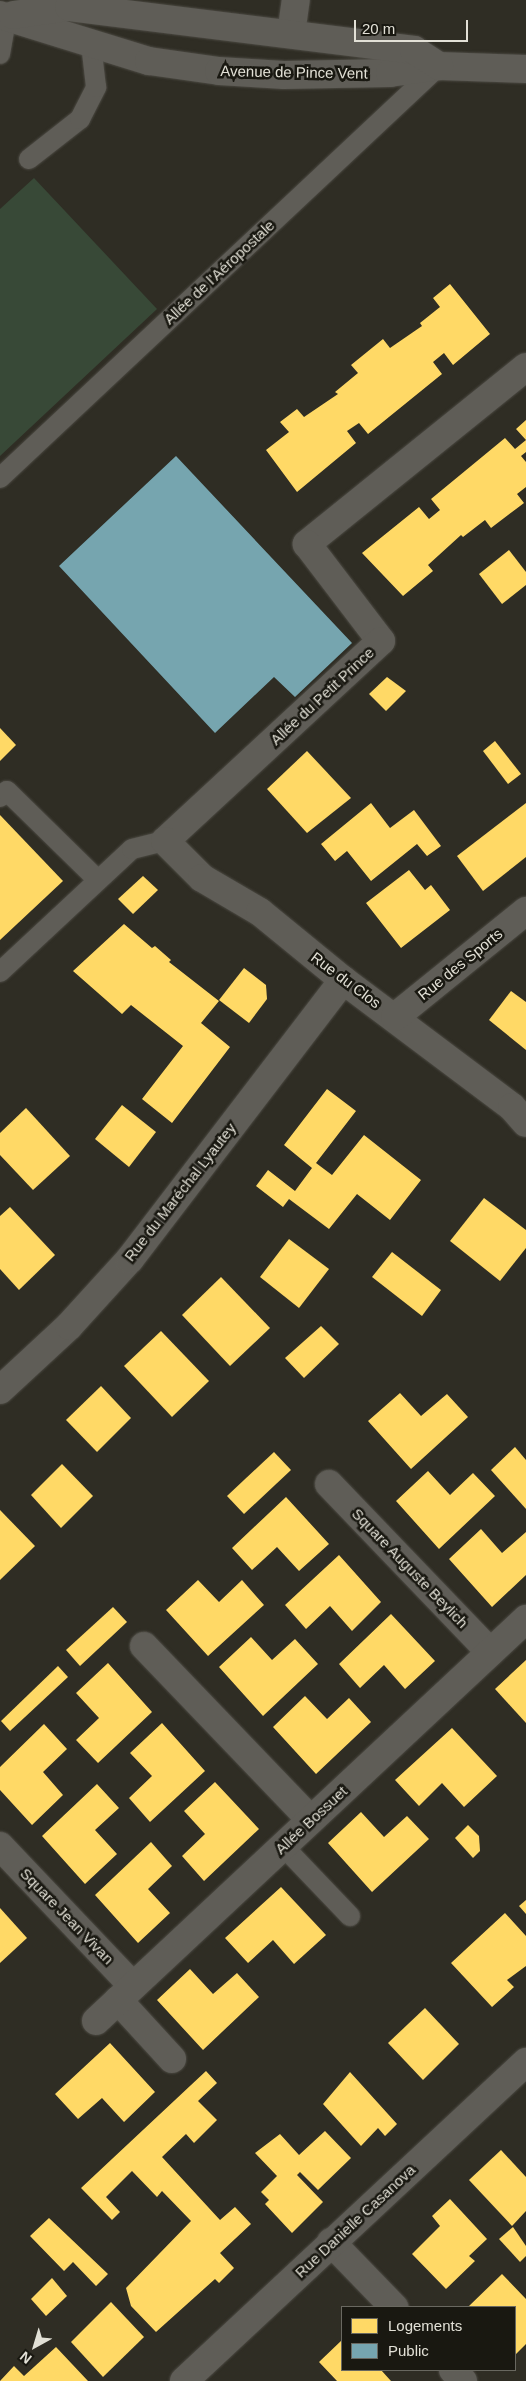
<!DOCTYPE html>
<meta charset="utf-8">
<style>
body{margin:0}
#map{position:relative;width:526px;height:2381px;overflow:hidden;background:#2f2d24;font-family:Helvetica,sans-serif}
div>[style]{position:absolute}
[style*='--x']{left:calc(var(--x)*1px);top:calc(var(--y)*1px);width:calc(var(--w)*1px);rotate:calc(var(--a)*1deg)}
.green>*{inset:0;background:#384937}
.homes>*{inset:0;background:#ffd966}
.public>*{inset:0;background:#76a5af}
.roads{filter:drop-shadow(0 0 1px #4b4942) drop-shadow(0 0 1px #4b4942)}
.lane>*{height:20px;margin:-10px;padding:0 10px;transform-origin:10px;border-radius:10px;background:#5f5d57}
.street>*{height:28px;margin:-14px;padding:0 14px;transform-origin:14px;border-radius:14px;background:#5f5d57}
.secondary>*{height:28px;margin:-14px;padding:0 14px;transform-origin:14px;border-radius:14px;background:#5f5d57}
span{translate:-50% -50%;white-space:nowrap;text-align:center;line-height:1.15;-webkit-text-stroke:5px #191811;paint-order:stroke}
.street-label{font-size:15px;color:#e2e0d6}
.legend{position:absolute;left:341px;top:2306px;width:175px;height:65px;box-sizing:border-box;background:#191811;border:1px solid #696860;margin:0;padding:6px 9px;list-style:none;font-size:15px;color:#e2e0d6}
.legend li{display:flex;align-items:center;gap:10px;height:25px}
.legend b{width:25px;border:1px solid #696860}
.north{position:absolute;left:10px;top:2321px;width:50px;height:50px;-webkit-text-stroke:4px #191811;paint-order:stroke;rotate:219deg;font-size:14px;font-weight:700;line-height:20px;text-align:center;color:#e2e0d6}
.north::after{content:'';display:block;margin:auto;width:18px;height:22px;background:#e2e0d6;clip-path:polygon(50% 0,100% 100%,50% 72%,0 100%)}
.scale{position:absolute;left:354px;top:20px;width:114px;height:22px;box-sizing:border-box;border:2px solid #e2e0d6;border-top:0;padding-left:6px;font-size:15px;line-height:18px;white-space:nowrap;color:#e2e0d6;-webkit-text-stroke:4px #191811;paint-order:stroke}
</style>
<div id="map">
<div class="green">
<div style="clip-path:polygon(34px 178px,157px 309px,0 456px,0 209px)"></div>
</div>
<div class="homes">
<div style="clip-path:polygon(450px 284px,490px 334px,453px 365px,444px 353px,433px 362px,442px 374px,368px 434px,359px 423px,347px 431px,356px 443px,297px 492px,266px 450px,289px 432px,280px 422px,297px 409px,304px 417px,338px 394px,335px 392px,358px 373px,351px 365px,383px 339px,390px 348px,422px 326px,420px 323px,440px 307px,433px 298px)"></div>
<div style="clip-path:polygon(526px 420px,526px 452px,521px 456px,526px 462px,526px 487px,517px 494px,524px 503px,491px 528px,485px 520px,463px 537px,461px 535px,428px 565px,433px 571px,403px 596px,362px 553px,419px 507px,429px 519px,440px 510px,431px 499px,505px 438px,515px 449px,526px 440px,516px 429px)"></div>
<div style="clip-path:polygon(509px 550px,526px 572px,526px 585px,502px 604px,479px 574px)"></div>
<div style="clip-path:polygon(387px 677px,406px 691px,386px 711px,369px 694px)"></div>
<div style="clip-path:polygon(0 728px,16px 745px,0 761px)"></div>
<div style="clip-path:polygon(495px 741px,521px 774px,508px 784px,483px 751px)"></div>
<div style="clip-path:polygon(307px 751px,351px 798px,307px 833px,267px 789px)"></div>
<div style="clip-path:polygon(371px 803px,390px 828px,414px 810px,441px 846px,427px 856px,417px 844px,371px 881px,347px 851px,335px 861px,321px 844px)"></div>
<div style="clip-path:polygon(526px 803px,526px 857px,483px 891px,457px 856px)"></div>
<div style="clip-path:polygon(0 815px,63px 881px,0 940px)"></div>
<div style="clip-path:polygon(409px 870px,425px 890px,431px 885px,450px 910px,401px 948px,366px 903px)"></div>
<div style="clip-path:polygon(143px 876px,158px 890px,133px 914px,118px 899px)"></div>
<div style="clip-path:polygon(124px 924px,152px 948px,155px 946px,171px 960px,169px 962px,219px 1001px,201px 1023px,230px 1047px,172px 1123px,142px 1099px,183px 1046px,131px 1005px,122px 1014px,73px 971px)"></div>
<div style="clip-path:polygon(244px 968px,266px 985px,267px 999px,249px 1023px,219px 1000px)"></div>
<div style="clip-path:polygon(511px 991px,526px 1002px,526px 1050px,489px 1020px)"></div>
<div style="clip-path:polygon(327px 1089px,356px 1111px,316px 1163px,332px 1175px,364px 1135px,421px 1180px,390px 1220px,357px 1194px,329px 1229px,289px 1199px,283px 1207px,256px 1186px,268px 1170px,295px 1191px,312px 1168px,284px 1145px)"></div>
<div style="clip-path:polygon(122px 1105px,156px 1132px,129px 1167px,95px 1139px)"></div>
<div style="clip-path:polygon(26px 1108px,70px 1156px,33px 1190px,0 1155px,0 1133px)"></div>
<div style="clip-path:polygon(484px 1198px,526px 1230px,526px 1248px,500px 1281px,450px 1241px)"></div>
<div style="clip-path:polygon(10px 1207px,55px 1255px,19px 1290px,0 1269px,0 1216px)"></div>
<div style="clip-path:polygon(289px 1239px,329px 1269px,299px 1308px,260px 1277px)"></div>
<div style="clip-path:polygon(392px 1252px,441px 1290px,422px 1316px,372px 1277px)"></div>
<div style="clip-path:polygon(221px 1277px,270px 1328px,230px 1366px,182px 1315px)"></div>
<div style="clip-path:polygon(321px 1326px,339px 1344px,304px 1378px,285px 1358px)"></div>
<div style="clip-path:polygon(161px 1331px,209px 1381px,172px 1417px,124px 1366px)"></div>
<div style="clip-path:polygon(101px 1386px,131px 1418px,97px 1452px,66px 1420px)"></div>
<div style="clip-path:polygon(400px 1393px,421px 1416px,447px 1394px,468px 1417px,411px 1469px,368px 1421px)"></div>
<div style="clip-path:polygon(515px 1447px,526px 1460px,526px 1509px,491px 1470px)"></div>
<div style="clip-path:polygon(274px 1452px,291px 1470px,244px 1514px,227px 1496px)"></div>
<div style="clip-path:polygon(62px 1464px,93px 1496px,61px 1528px,31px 1495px)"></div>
<div style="clip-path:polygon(428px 1471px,450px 1495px,473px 1473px,495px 1496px,439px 1549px,396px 1501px)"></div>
<div style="clip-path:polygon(286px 1497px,329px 1544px,299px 1571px,277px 1547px,252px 1570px,232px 1548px)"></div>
<div style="clip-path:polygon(0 1510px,35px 1546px,0 1580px)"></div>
<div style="clip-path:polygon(481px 1529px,502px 1553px,526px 1532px,526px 1575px,492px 1607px,449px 1559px)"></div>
<div style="clip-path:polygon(339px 1555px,381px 1602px,352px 1631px,330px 1606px,306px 1629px,285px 1605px)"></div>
<div style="clip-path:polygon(198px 1580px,219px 1602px,242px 1580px,264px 1605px,208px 1656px,166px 1610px)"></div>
<div style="clip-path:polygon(113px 1607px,127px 1622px,80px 1666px,66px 1650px)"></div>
<div style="clip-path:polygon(391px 1614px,435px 1661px,405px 1689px,384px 1665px,360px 1688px,339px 1664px)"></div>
<div style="clip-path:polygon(251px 1637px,272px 1660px,295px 1639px,318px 1664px,263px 1716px,219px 1667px)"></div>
<div style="clip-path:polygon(526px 1660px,526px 1723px,495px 1689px)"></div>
<div style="clip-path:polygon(108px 1663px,152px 1712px,98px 1763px,76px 1740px,99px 1718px,76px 1693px)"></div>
<div style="clip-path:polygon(58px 1666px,68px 1677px,10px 1731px,1px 1721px)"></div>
<div style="clip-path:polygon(305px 1696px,327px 1719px,349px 1698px,371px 1722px,316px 1774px,273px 1727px)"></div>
<div style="clip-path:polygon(162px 1723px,205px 1771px,150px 1822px,129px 1798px,152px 1776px,130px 1753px)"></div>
<div style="clip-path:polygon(44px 1724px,67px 1749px,43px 1772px,63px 1795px,32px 1825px,0 1790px,0 1767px)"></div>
<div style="clip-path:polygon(452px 1728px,497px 1776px,464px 1807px,442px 1783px,419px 1806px,395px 1780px)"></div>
<div style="clip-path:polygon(215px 1782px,259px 1829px,204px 1881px,182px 1856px,205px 1834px,184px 1811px)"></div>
<div style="clip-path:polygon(97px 1784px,119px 1808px,95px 1830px,117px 1854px,85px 1884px,42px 1836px)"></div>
<div style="clip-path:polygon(361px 1812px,384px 1837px,407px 1816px,429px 1839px,372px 1892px,328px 1843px)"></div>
<div style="clip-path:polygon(468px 1825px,479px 1836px,480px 1851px,473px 1858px,455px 1838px)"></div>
<div style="clip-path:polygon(151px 1842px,172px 1866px,148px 1889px,170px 1913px,138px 1943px,95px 1895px)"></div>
<div style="clip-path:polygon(281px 1887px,326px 1935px,294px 1964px,273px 1940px,248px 1963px,225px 1938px)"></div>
<div style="clip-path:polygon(526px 1900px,526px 1914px,519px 1906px)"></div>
<div style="clip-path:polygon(0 1908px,27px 1938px,0 1963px)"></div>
<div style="clip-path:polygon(505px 1913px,526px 1936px,526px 1966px,507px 1980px,514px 1987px,492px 2007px,451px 1963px)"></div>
<div style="clip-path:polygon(190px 1969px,213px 1994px,237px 1973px,259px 1997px,203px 2050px,157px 2000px)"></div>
<div style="clip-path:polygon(425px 2008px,459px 2044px,423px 2080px,388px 2043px)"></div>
<div style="clip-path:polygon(110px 2043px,155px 2092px,124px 2122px,102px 2098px,78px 2119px,55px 2094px)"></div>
<div style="clip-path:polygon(206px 2071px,217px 2083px,198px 2101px,217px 2120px,194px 2143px,186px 2134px,162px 2157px,220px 2220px,235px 2207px,251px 2224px,220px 2253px,234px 2268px,219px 2283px,215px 2279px,156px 2332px,131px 2306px,126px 2288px,191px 2221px,162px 2191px,157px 2197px,132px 2171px,106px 2197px,120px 2212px,112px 2220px,81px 2188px)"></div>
<div style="clip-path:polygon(350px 2072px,397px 2124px,385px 2136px,378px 2128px,361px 2146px,323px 2104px)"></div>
<div style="clip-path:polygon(325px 2131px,351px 2158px,318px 2190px,300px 2172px,297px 2175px,323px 2202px,292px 2233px,265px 2204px,269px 2200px,261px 2192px,277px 2176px,255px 2153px,280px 2134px,299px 2155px)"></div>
<div style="clip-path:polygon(501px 2150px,526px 2177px,526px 2211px,512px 2226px,469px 2180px)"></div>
<div style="clip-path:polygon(450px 2199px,487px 2239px,469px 2256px,475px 2261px,446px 2289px,412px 2254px,440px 2226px,432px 2216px)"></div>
<div style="clip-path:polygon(49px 2218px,108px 2274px,96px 2286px,73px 2262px,64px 2271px,30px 2236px)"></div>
<div style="clip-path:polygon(513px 2227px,526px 2246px,526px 2256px,520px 2262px,499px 2239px)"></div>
<div style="clip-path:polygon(502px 2274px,526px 2299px,526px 2344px,515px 2355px,515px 2307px,468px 2307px)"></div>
<div style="clip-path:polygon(52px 2278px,67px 2296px,46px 2316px,31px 2299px)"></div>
<div style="clip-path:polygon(111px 2302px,144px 2337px,103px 2377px,71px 2342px)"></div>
<div style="clip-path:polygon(342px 2340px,342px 2370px,381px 2370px,391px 2381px,337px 2381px,319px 2362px)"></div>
<div style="clip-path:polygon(56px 2347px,88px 2381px,0 2381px,14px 2366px,24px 2376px)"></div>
</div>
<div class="public">
<div style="clip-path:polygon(176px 456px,352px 643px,295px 697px,274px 677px,215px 733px,59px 566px)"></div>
</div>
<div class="roads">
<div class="lane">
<div style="--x:0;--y:54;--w:39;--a:-80"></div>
<div style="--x:29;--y:159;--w:65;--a:-38.1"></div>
<div style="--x:80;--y:119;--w:36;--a:-63"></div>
<div style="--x:96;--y:87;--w:43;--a:-96.6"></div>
<div style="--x:0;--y:478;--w:602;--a:-43.18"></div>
<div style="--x:0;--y:797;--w:9;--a:-41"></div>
<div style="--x:7;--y:791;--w:127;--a:44.4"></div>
<div style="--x:0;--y:972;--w:180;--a:-43"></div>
<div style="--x:132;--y:849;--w:34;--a:-14"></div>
<div style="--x:283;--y:1846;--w:97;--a:46.3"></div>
</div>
<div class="street">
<div style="--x:291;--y:34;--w:34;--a:-82"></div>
<div style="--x:526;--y:367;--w:282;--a:141.1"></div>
<div style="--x:307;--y:544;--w:122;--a:52.7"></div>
<div style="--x:381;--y:641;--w:294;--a:137.2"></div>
<div style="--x:165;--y:841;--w:52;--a:45"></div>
<div style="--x:202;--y:878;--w:67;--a:30.4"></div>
<div style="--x:260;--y:912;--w:107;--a:39.3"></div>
<div style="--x:343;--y:980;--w:211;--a:36.9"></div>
<div style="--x:512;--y:1107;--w:21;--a:49"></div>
<div style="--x:395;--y:1017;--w:169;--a:-39"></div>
<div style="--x:0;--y:1390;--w:94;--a:-42.8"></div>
<div style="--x:69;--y:1326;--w:91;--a:-47.7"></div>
<div style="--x:130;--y:1259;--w:351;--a:-52.6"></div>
<div style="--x:329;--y:1484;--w:233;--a:46.2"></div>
<div style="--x:144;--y:1646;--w:241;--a:46.2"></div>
<div style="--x:0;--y:1846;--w:193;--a:46.5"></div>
<div style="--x:118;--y:2000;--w:80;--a:47.5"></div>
<div style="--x:96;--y:2021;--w:589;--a:-43.07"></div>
<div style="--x:331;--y:2242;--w:91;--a:45.9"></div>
<div style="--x:453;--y:2370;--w:15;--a:48"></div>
<div style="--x:184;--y:2381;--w:468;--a:-43"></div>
</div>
<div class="secondary">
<div style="--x:0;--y:15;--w:156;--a:17.2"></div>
<div style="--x:149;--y:61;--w:71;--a:8.1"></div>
<div style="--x:219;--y:71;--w:65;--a:3.5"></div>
<div style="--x:284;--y:75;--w:106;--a:-1.1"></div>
<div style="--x:390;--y:73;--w:49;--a:-8.1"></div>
<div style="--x:439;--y:66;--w:87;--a:2"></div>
<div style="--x:13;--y:15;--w:57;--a:-8.1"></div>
<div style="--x:69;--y:7;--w:348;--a:7.1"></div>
<div style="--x:414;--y:50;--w:30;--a:33"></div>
</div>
</div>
<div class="street-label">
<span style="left:294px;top:72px;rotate:1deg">Avenue de Pince Vent</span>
<span style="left:219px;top:272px;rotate:-43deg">Allée de l'Aéropostale</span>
<span style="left:322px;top:696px;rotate:-43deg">Allée du Petit Prince</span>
<span style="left:460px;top:964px;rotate:-39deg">Rue des Sports</span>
<span style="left:346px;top:980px;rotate:37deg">Rue du Clos</span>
<span style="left:180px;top:1192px;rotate:-52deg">Rue du Maréchal Lyautey</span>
<span style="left:410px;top:1568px;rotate:46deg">Square Auguste Beylich</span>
<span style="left:311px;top:1820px;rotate:-43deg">Allée Bossuet</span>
<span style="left:67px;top:1916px;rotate:46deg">Square Jean Vivan</span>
<span style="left:355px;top:2221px;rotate:-43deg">Rue Danielle Casanova</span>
</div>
<ul class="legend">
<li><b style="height:14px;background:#ffd966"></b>Logements</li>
<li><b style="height:14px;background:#76a5af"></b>Public</li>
</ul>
<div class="north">N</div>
<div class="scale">20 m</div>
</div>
